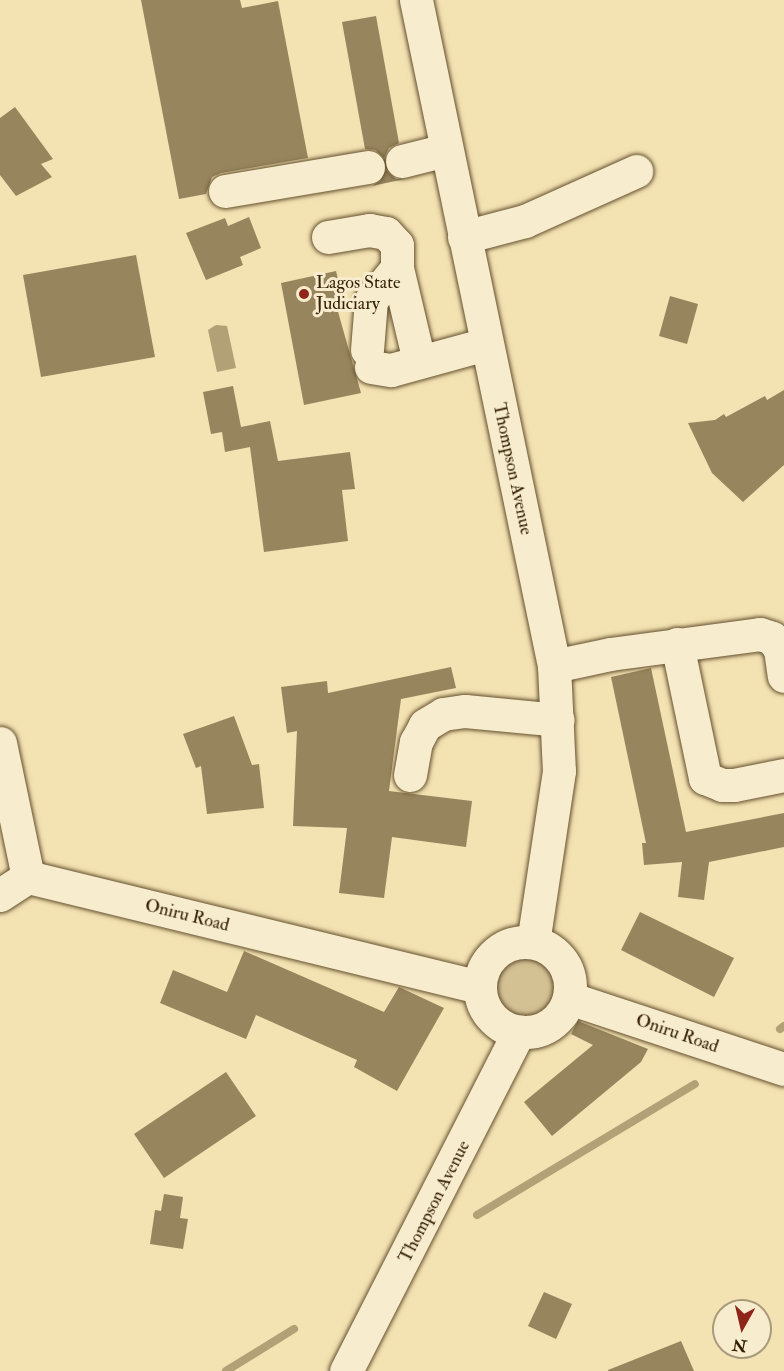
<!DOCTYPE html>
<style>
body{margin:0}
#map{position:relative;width:784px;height:1371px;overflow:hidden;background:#f3e2b2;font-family:"IM FELL Double Pica",serif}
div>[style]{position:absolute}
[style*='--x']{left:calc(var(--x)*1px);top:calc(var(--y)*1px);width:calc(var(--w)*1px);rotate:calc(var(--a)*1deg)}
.green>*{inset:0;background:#d3c194}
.round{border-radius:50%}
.water>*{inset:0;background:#b2a076}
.stream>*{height:8px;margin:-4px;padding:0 4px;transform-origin:4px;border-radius:4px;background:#b2a076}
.building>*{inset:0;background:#97855e}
.roads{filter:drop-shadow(0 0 2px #64502e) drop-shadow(0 0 2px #64502e)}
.minor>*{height:33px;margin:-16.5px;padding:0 16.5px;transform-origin:16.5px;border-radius:16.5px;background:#f7eccd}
.minor>.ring{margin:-16.5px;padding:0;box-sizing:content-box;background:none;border:33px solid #f7eccd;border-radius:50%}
.dots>*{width:16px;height:16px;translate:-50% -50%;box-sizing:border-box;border:3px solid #f7eccd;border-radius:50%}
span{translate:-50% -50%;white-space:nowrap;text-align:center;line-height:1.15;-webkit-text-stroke:6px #f7eccd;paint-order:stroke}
.poi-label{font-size:18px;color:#342002}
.left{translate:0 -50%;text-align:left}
.street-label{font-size:18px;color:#342002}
.north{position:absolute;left:712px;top:1299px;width:60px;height:60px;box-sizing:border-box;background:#f7eccd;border:2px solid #a99a7c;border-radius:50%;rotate:188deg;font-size:16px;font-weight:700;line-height:24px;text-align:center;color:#342002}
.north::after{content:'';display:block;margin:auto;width:21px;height:27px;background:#8f2418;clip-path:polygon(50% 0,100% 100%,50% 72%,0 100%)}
</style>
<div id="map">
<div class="green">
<div class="round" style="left:493px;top:955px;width:64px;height:64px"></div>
</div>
<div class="water">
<div style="clip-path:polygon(216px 325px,227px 326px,236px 368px,217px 372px,208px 330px)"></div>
</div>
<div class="stream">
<div style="--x:780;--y:1029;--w:5;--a:-37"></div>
<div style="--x:477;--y:1215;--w:254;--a:-31"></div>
<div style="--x:226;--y:1371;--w:80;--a:-31.7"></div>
</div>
<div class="building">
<div style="clip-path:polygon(141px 0,240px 0,242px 8px,278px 1px,308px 158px,221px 173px,212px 177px,206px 194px,179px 199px)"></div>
<div style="clip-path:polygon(376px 16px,399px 143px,389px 148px,384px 158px,375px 150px,365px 149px,342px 22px)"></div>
<div style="clip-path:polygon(15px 107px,53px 159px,41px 164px,52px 177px,16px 196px,0 175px,0 118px)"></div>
<div style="clip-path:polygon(386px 170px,396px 179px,405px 179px,372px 186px,380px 181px)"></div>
<div style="clip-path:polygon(249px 217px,261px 248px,240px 257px,243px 265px,206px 280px,186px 233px,225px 218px,228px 226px)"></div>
<div style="clip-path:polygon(136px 255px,155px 357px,41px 377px,23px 275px)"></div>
<div style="clip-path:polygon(336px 271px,343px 299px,335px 301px,361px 393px,304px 405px,281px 283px)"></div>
<div style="clip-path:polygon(670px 296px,698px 304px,687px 344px,659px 336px)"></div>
<div style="clip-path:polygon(233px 386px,241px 427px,270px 421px,278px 461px,350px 452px,355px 489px,342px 490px,348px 541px,264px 552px,250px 447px,225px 452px,222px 432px,211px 434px,203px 392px)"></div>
<div style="clip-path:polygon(784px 390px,784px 465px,743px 502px,712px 473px,688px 423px,715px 420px,724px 414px,726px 417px,765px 396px,767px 400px)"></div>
<div style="clip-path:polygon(451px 667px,456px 688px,401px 699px,389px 791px,472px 801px,466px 847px,392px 837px,384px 898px,339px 893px,347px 828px,293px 826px,297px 731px,287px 733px,281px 687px,327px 681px,328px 693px)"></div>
<div style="clip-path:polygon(651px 668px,686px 832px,784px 813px,784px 847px,709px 862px,704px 900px,678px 897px,682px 862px,644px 865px,642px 843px,646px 843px,611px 677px)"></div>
<div style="clip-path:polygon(234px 716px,252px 765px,259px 764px,264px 808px,207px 814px,201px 766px,196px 768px,183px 734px)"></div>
<div style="clip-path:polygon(640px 912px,734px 958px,714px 997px,621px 950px)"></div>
<div style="clip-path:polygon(244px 951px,384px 1012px,399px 987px,444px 1008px,397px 1091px,354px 1067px,357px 1060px,256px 1015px,246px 1039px,160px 1003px,173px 970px,227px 992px)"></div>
<div style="clip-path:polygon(578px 1021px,648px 1049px,641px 1062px,552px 1136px,524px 1102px,593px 1045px,571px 1034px)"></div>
<div style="clip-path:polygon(226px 1072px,256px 1116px,164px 1178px,134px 1134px)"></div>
<div style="clip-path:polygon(164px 1194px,183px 1197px,180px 1218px,188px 1219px,183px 1249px,150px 1244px,155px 1210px,161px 1211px)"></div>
<div style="clip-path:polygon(544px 1292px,572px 1304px,556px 1339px,528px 1326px)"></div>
<div style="clip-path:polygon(681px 1341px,694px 1371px,608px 1371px,608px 1370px)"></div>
</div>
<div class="roads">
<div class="minor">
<div style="--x:416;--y:0;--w:680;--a:78.29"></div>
<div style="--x:554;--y:666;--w:105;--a:87.3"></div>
<div style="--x:559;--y:771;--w:173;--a:98.6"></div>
<div style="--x:402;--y:161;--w:45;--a:-14"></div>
<div style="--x:225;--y:191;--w:145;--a:-9.5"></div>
<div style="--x:328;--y:237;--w:42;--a:-9.7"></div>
<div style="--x:369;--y:230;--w:17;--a:10"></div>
<div style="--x:386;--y:233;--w:16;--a:47"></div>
<div style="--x:397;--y:245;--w:23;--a:90"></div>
<div style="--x:397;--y:268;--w:41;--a:129.1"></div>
<div style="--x:371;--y:300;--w:50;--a:94.6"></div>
<div style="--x:464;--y:237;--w:63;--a:-14.7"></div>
<div style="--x:525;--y:221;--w:122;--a:-24.2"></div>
<div style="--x:397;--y:268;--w:96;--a:76.7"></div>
<div style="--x:371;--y:367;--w:20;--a:9"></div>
<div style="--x:391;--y:370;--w:98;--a:-15.3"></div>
<div style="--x:677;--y:644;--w:137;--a:78.2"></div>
<div style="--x:705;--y:778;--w:18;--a:22"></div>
<div style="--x:722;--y:785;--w:12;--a:0"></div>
<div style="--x:734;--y:785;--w:51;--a:-11.3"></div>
<div style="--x:554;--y:666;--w:57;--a:-12.1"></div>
<div style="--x:610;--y:654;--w:151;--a:-7.6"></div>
<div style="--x:760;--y:634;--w:13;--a:18"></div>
<div style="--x:772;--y:638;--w:14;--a:54"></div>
<div style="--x:780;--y:649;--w:27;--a:82"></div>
<div style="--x:0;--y:743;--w:137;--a:78.2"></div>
<div style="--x:410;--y:775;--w:34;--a:-80"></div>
<div style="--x:416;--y:742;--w:19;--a:-62"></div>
<div style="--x:425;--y:725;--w:21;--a:-31"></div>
<div style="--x:443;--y:714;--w:22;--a:-8"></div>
<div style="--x:465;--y:711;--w:93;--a:5.5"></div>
<div style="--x:28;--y:877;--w:464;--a:13.7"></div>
<div style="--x:0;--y:895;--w:33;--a:-33"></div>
<div class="ring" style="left:480px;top:942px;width:57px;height:57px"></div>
<div style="--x:569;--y:998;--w:226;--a:18.3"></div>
<div style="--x:346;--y:1371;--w:381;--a:-63"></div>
</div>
</div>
<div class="dots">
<div style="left:304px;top:294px;background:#8f2418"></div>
</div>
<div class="poi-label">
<span class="left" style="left:316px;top:294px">Lagos State<br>Judiciary</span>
</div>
<div class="street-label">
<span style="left:512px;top:469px;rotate:78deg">Thompson Avenue</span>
<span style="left:187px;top:916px;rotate:14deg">Oniru Road</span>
<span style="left:677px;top:1034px;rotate:19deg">Oniru Road</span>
<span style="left:435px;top:1202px;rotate:-63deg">Thompson Avenue</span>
</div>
<div class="north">N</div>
</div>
